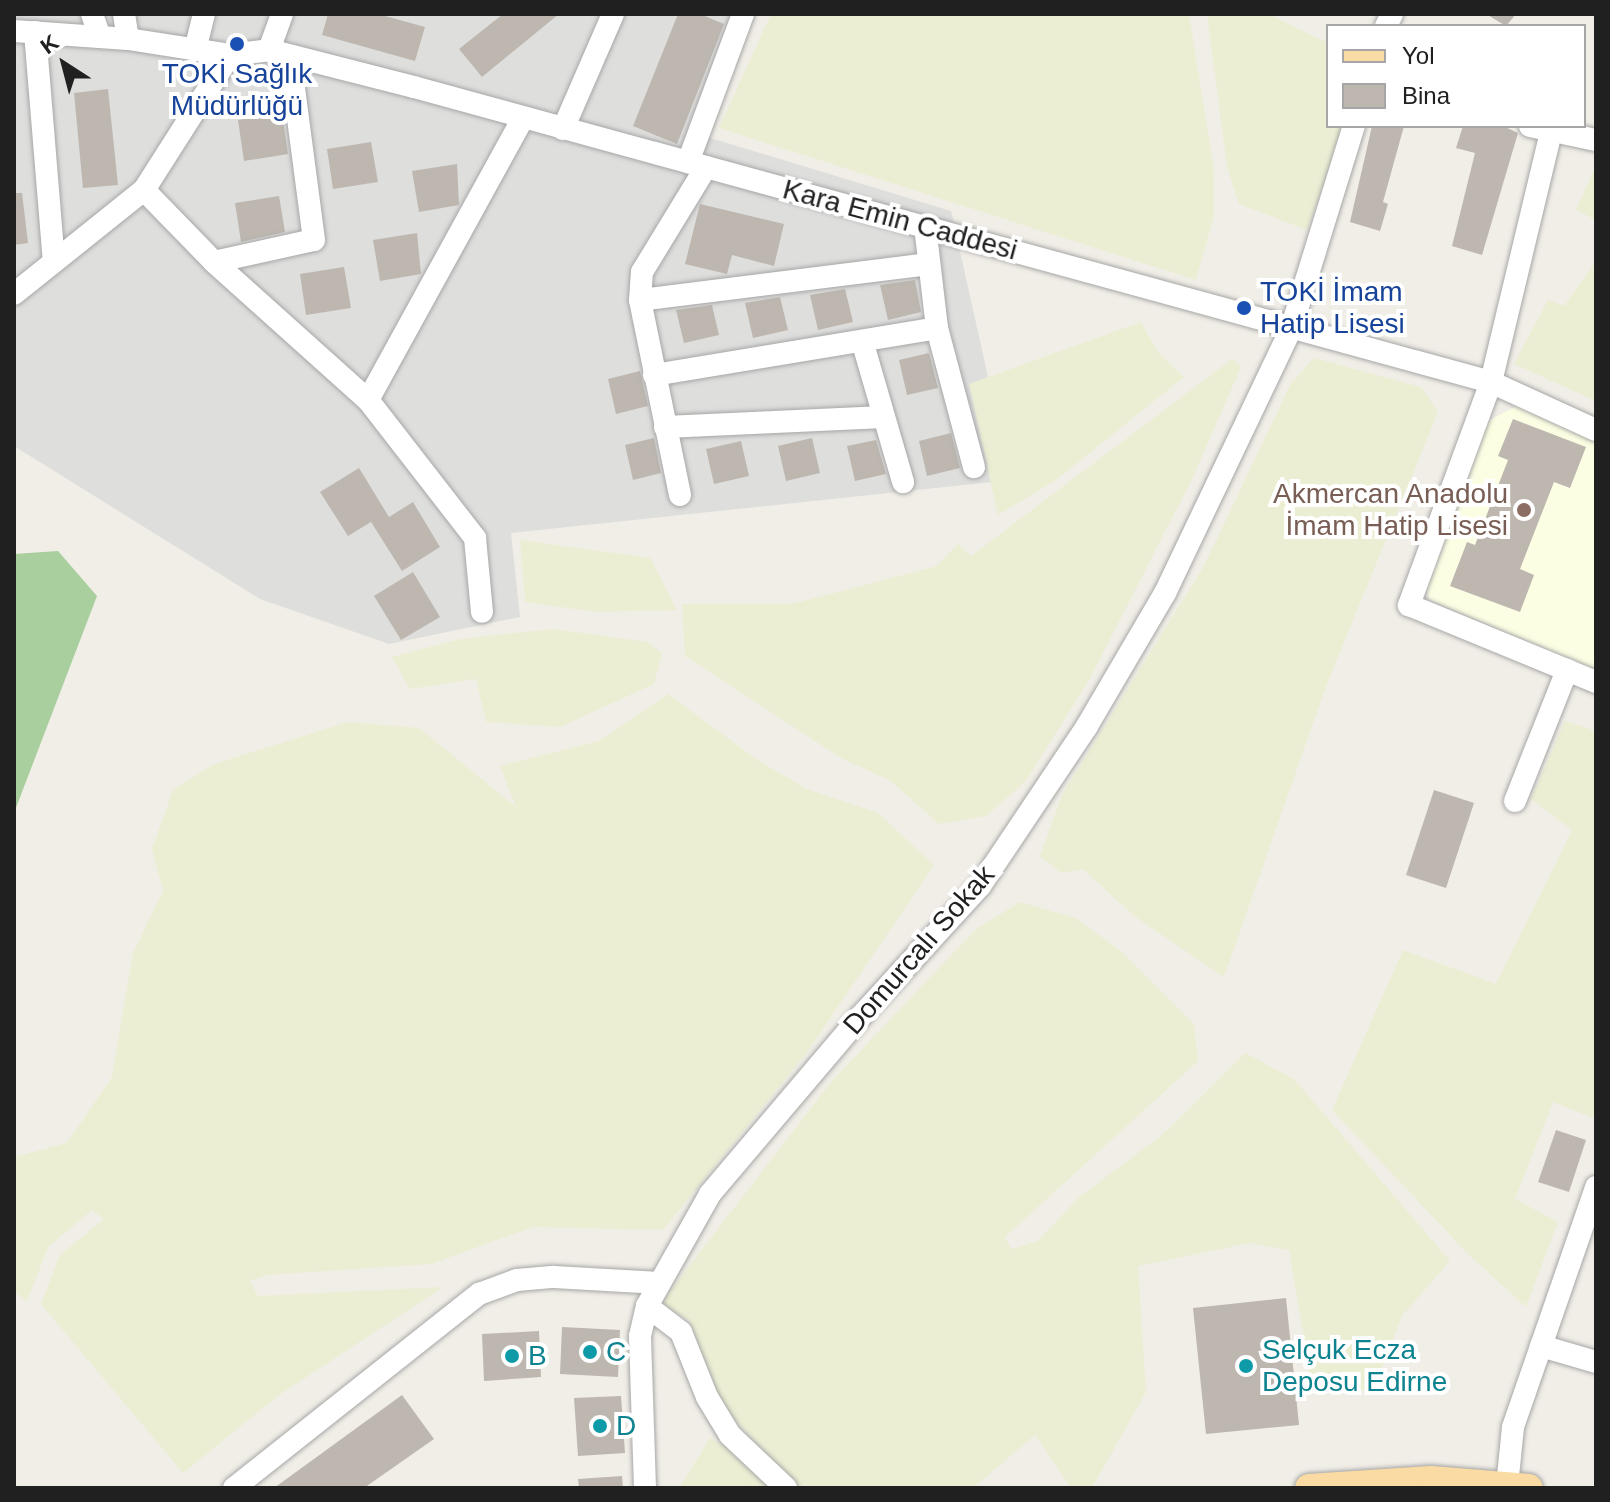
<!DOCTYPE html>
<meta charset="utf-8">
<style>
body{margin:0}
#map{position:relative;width:1610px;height:1502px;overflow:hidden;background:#f1eee7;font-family:Arial,sans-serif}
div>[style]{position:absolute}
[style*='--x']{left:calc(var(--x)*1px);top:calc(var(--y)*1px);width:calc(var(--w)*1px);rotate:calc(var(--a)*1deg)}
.residential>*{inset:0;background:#dededd}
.education>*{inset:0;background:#fcfee3}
.farmland>*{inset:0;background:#ebeed3}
.forest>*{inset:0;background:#a8cf9d}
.building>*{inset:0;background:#bdb7b0}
.roads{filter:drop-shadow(0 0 2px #a7a7a7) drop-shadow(0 0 2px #a7a7a7)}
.minor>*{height:22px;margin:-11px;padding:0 11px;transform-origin:11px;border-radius:11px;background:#fff}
.major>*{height:28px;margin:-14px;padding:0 14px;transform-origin:14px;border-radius:14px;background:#fadba3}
.dots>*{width:22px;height:22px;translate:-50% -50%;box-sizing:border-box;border:4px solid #fff;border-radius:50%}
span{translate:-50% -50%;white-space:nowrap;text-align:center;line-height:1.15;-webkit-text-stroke:8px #fff;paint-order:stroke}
.transit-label{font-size:28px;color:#164399}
.left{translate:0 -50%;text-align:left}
.street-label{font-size:28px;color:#202020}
.education-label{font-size:28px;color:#785e54}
.right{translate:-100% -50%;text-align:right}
.culture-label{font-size:28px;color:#0d838f}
.frame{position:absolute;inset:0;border:16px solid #202020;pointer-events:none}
.legend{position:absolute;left:1326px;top:24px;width:260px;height:104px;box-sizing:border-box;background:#fff;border:2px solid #a6a6a6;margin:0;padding:10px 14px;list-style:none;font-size:24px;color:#202020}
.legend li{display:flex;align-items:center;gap:16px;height:40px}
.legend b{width:40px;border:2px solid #a6a6a6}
.north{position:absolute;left:24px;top:24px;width:80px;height:80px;-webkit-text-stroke:6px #fff;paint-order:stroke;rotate:324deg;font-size:22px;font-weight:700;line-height:32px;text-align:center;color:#202020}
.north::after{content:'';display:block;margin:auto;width:28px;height:36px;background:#202020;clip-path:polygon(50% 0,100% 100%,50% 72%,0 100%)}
</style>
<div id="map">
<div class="residential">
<div style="clip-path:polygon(14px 14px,755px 14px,704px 136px,951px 211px,1011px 480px,511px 533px,520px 617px,389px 644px,260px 599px,14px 446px)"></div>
</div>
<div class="education">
<div style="clip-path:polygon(1517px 406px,1596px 438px,1596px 671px,1430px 600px,1424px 582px,1488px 421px)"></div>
</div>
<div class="farmland">
<div style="clip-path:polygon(771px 14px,1189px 14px,1214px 170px,1214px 216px,1196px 280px,719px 128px)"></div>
<div style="clip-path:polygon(1207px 14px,1269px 14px,1328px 43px,1328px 126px,1345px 126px,1307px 230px,1239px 204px,1227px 167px)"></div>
<div style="clip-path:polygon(1596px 165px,1596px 220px,1576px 210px)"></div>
<div style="clip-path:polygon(1596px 261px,1596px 401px,1514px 364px,1548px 300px,1564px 306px)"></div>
<div style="clip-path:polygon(1141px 322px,1158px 352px,1184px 377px,1056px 480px,998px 515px,969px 384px)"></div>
<div style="clip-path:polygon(1314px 358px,1421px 387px,1438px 412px,1325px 689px,1224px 977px,1134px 916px,1083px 869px,1061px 873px,1040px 856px,1062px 795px,1205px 564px,1291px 383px)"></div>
<div style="clip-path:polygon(1232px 359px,1241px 367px,1193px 477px,1088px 682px,1025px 782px,986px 816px,939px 824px,891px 781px,841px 758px,685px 656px,682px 604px,792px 604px,937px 566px,958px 544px,971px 556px)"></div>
<div style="clip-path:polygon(520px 540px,650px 558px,677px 610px,596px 612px,525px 602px)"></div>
<div style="clip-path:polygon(553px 629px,647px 642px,662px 653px,654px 684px,560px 727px,486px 722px,476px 679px,410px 689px,392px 657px,460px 639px)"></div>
<div style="clip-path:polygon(668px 694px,759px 761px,809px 790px,878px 813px,934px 865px,808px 1051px,663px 1230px,533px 1227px,431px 1264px,267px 1275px,250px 1281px,258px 1296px,443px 1287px,279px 1395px,183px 1473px,41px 1304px,60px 1255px,104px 1219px,92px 1210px,48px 1247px,27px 1302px,14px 1291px,14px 1157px,67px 1143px,112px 1077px,133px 953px,163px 891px,152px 849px,173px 790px,214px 764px,348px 722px,419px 728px,516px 807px,500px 766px,599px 741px)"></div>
<div style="clip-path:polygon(1565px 721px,1596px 731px,1596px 1119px,1553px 1102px,1515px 1199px,1558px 1222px,1526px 1307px,1468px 1254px,1332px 1110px,1403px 950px,1496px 984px,1572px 830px,1531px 799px)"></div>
<div style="clip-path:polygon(1020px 902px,1075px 918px,1120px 950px,1194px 1024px,1198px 1061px,1005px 1237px,1011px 1249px,1038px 1241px,1079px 1197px,1162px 1135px,1245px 1053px,1294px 1079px,1450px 1261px,1402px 1316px,1373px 1391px,1312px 1386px,1289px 1250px,1250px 1243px,1138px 1266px,1146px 1392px,1092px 1488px,1071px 1488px,1035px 1435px,973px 1488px,797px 1488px,720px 1404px,689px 1320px,660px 1304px,831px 1082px,975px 930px)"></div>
<div style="clip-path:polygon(710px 1438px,752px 1465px,772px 1488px,679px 1488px)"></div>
</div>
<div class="forest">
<div style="clip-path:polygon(58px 551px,97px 596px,14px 813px,14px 554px)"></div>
</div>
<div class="building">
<div style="clip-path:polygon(328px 14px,378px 14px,425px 27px,415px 61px,322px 35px)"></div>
<div style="clip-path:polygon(503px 14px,559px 14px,482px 77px,459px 49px)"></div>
<div style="clip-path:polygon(678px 14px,700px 14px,724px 24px,677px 144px,633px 126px)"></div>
<div style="clip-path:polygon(1486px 14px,1516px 14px,1506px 26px)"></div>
<div style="clip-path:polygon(108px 89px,118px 185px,83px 188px,74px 93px)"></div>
<div style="clip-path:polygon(282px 113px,288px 154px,244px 161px,238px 120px)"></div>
<div style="clip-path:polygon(1372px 126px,1404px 126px,1383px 202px,1388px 204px,1380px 231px,1350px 222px)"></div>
<div style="clip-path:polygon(1463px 126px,1503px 126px,1518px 133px,1482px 255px,1452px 246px,1475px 153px,1456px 148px)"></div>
<div style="clip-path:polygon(371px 142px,378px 182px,333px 189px,327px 149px)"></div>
<div style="clip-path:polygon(457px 164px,459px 205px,419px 212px,412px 171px)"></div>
<div style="clip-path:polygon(14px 193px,22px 193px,28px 243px,14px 245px)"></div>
<div style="clip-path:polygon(279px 196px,285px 232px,241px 242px,235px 203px)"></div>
<div style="clip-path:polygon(700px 204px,784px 224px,774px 266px,732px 255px,727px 274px,685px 264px)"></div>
<div style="clip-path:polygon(417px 233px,421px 274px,380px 281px,373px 240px)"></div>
<div style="clip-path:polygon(344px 267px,351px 308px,306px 315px,300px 274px)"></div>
<div style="clip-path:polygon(915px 280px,921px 312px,888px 320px,880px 285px)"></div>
<div style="clip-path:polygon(845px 289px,853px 322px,818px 330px,810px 295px)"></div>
<div style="clip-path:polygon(780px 297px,788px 330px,753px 338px,745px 303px)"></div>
<div style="clip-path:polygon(712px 305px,719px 335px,684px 343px,676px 310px)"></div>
<div style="clip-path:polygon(929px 353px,938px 388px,907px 395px,899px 360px)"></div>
<div style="clip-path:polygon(640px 371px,648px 406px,616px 414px,608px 379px)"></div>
<div style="clip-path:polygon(1513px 419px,1586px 447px,1570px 488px,1554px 482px,1520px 569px,1534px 575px,1520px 612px,1450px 586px,1467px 542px,1475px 545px,1508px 460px,1498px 456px)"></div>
<div style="clip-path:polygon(951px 433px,960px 468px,927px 476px,919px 441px)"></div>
<div style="clip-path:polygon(654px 438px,661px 473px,633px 480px,625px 445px)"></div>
<div style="clip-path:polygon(812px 438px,820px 473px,786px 481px,778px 446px)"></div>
<div style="clip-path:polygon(876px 440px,886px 474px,855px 481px,847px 446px)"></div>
<div style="clip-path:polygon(741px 441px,749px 476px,714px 484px,706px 449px)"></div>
<div style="clip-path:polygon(359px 468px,389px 517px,413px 502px,440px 547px,402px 571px,371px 522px,348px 536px,320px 492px)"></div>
<div style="clip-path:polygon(413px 572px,440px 617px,401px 640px,374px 596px)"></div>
<div style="clip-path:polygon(1434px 790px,1474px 803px,1446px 888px,1406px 875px)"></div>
<div style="clip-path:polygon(1556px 1130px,1586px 1140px,1569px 1192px,1538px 1182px)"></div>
<div style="clip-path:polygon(1286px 1298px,1299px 1425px,1206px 1434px,1193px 1308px)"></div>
<div style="clip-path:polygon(562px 1327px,620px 1330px,618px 1377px,560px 1374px)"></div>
<div style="clip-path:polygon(539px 1331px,541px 1377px,484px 1381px,482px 1334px)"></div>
<div style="clip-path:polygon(402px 1395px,434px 1439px,364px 1488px,274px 1488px)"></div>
<div style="clip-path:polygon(621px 1396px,625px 1453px,578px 1456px,574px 1398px)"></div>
<div style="clip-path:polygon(622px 1476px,623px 1488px,579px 1488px,578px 1479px)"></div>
</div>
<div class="roads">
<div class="minor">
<div style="--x:92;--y:14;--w:24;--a:71"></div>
<div style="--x:124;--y:14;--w:25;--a:81"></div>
<div style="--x:1386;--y:26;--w:13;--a:-63"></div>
<div style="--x:14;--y:31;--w:114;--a:4"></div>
<div style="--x:128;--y:39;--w:103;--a:8.9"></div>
<div style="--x:230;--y:55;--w:39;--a:-7"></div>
<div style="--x:269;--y:50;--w:150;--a:14.3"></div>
<div style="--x:414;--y:87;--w:1117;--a:15.32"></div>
<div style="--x:1491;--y:382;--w:115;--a:24.6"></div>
<div style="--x:35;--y:32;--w:230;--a:85.3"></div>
<div style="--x:195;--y:50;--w:37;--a:-76"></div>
<div style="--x:269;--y:50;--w:38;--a:-70"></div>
<div style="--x:1530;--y:126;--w:67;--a:12"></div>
<div style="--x:563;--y:129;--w:125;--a:-66.5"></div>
<div style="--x:1551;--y:132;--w:257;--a:103.5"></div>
<div style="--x:1491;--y:382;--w:238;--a:110.2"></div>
<div style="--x:1409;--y:605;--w:202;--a:22.4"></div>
<div style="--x:688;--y:162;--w:158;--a:-69.6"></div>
<div style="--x:144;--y:190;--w:100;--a:45.8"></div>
<div style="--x:214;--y:262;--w:207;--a:41.9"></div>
<div style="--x:368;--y:400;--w:175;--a:52.2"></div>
<div style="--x:475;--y:538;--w:74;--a:84.6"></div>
<div style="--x:925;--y:226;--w:103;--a:83.3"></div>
<div style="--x:937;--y:328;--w:144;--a:75.1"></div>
<div style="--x:214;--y:262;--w:102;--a:-12.4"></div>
<div style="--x:314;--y:240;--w:185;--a:-97.5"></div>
<div style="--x:14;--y:294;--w:166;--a:-38.7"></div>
<div style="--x:144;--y:190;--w:160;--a:-57.5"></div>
<div style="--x:640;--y:300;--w:291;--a:-7.1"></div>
<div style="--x:863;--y:344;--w:144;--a:73.8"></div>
<div style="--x:654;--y:375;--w:287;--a:-9.4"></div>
<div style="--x:368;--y:400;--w:322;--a:-61.2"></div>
<div style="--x:665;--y:427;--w:219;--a:-2.6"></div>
<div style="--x:680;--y:495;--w:199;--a:-101.6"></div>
<div style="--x:640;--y:300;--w:28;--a:-86"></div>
<div style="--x:642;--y:272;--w:123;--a:-58.6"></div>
<div style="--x:1515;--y:801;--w:141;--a:-68.3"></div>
<div style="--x:647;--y:1306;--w:43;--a:37.4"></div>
<div style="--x:681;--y:1332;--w:70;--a:68.2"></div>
<div style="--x:707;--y:1397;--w:44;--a:58.8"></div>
<div style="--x:730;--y:1435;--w:77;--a:43.4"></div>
<div style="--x:1541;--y:1346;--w:57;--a:16.2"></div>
<div style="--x:1507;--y:1486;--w:59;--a:-84.2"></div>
<div style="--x:1513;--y:1427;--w:254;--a:-70.9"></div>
<div style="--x:234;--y:1488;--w:313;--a:-38.4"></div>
<div style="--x:479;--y:1294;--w:40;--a:-20.2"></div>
<div style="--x:517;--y:1280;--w:37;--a:-5"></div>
<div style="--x:554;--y:1277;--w:106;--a:3.2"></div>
<div style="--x:645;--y:1488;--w:152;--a:-91.9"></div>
<div style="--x:640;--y:1336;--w:31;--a:-77"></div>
<div style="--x:647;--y:1306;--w:129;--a:-60.6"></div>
<div style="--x:710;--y:1194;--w:232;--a:-49.7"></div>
<div style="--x:860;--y:1017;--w:178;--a:-47.5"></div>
<div style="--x:980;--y:886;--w:192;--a:-56.2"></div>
<div style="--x:1087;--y:726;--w:154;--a:-59.6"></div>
<div style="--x:1165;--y:593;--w:293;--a:-64.5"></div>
<div style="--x:1291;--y:329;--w:213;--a:-72.8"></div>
</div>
<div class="major">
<div style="--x:1309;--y:1488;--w:122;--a:-3.8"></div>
<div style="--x:1431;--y:1480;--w:98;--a:4.7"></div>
</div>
</div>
<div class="dots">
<div style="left:237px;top:44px;background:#1a4fb4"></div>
<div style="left:1244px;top:308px;background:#1a4fb4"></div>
<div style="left:1524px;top:510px;background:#8d6e63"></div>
<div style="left:590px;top:1352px;background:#0f9aa8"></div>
<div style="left:512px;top:1356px;background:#0f9aa8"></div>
<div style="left:1246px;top:1366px;background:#0f9aa8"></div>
<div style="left:600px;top:1426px;background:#0f9aa8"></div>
</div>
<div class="transit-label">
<span style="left:237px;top:90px">TOKİ Sağlık<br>Müdürlüğü</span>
<span class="left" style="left:1260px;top:308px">TOKİ İmam<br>Hatip Lisesi</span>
</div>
<div class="street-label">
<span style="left:900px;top:220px;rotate:15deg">Kara Emin Caddesi</span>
<span style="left:919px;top:950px;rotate:-49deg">Domurcalı Sokak</span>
</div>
<div class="education-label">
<span class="right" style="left:1508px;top:510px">Akmercan Anadolu<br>İmam Hatip Lisesi</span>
</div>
<div class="culture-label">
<span class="left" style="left:1262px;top:1366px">Selçuk Ecza<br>Deposu Edirne</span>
<span class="left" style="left:606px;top:1352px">C</span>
<span class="left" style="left:528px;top:1356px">B</span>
<span class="left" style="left:616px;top:1426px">D</span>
</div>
<div class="frame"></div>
<ul class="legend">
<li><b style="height:10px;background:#fadba3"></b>Yol</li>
<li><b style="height:22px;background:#bdb7b0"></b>Bina</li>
</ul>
<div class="north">K</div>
</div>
